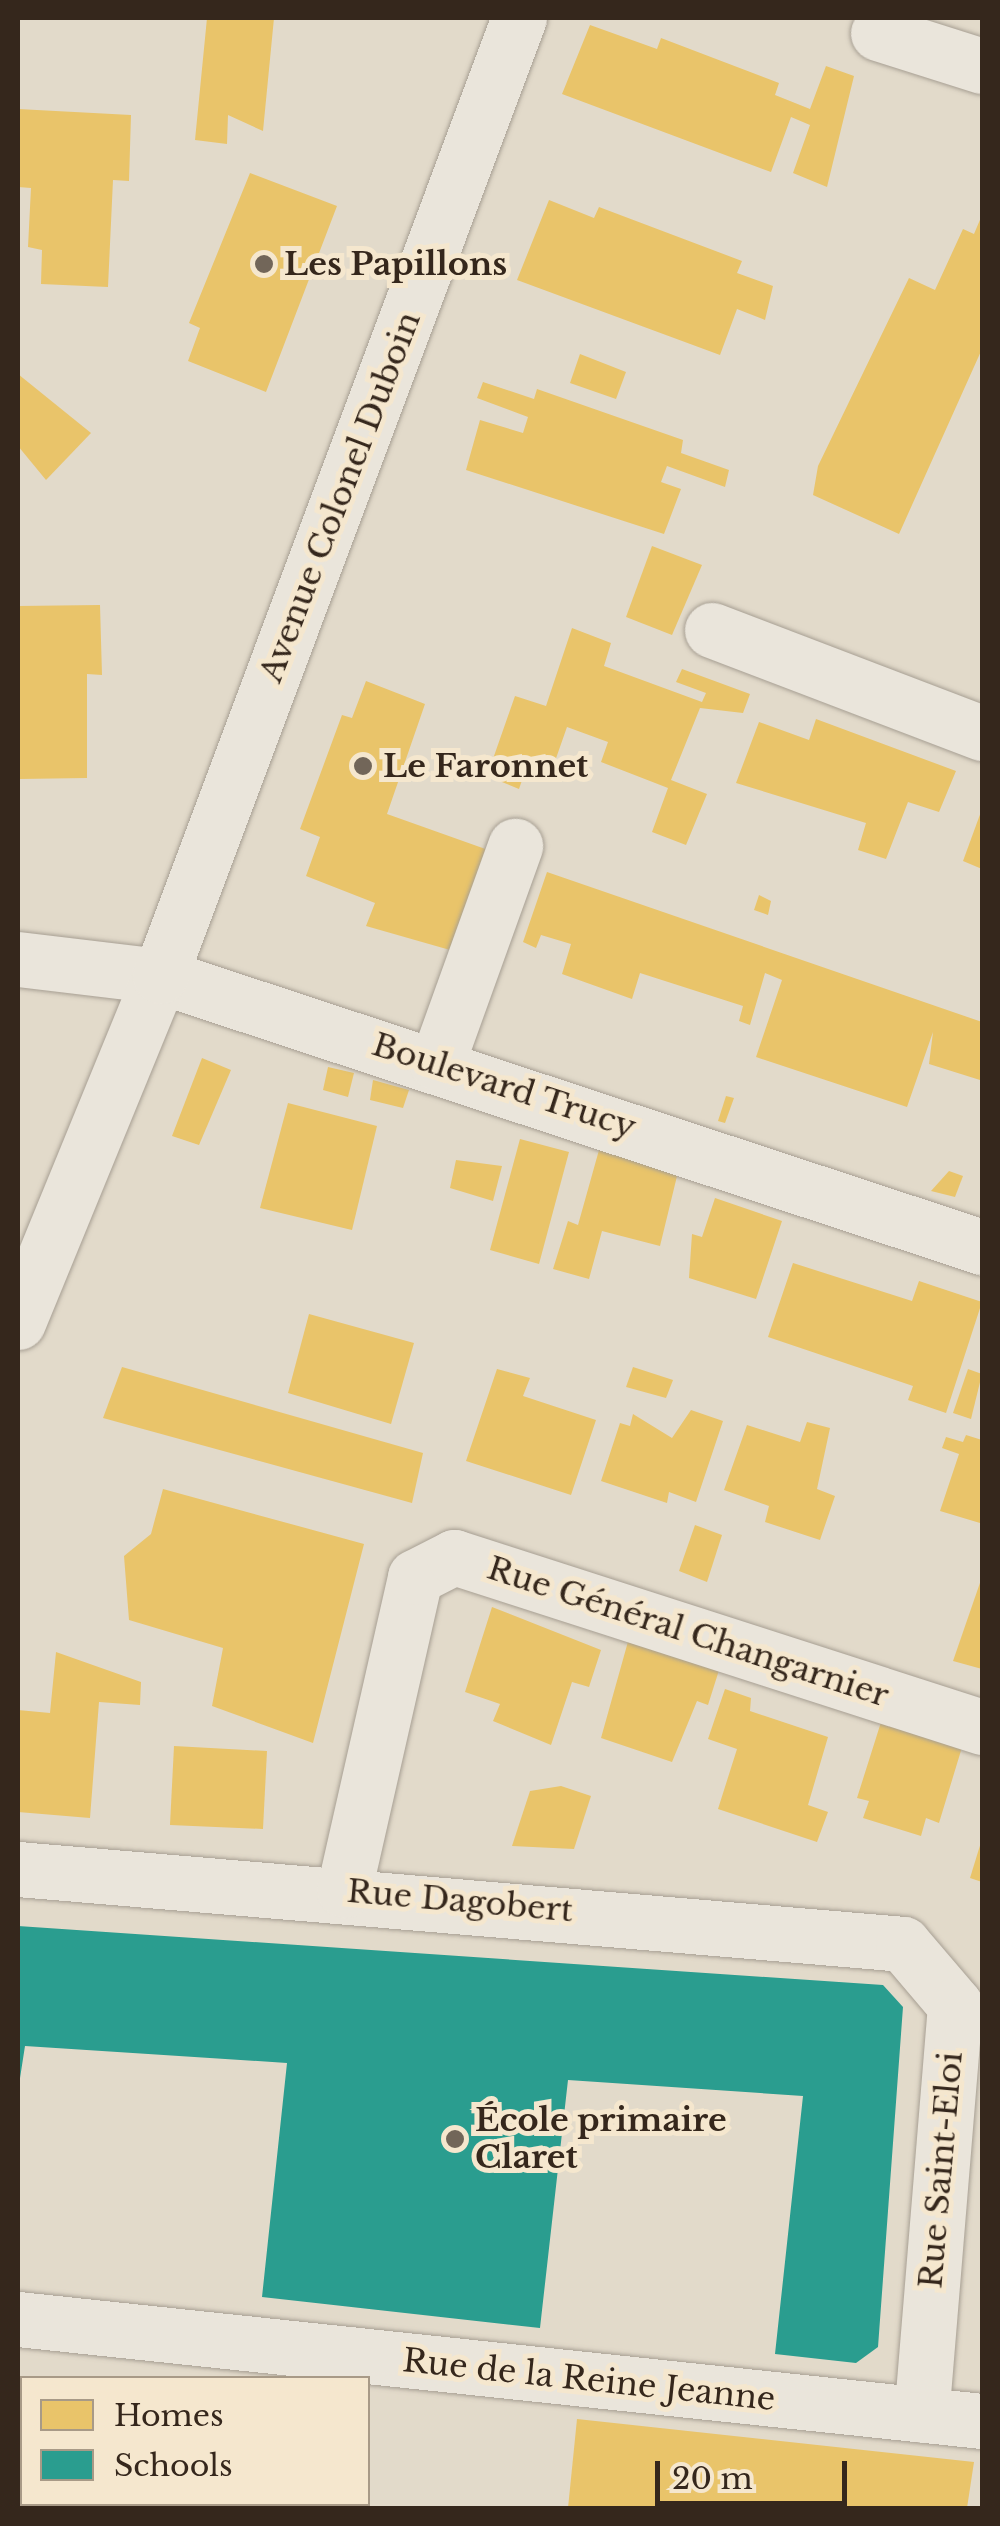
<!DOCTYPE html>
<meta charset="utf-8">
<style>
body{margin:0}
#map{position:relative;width:1000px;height:2526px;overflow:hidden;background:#e2daca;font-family:"Libre Baskerville",serif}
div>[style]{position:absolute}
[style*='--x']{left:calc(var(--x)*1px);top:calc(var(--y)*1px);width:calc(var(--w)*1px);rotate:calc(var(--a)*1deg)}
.homes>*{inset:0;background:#e9c46a}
.schools>*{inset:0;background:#2a9d8f}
.roads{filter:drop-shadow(0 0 2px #a79f93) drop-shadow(0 0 2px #a79f93)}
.minor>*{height:55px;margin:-27.5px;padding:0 27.5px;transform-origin:27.5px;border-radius:27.5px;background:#eae5db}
.dots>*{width:28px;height:28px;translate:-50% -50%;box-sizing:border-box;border:5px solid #f5e7ce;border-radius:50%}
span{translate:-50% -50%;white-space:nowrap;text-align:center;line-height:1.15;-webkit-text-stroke:10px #f5e7ce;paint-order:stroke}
.poi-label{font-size:32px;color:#35271c;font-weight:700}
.left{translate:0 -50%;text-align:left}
.street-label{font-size:32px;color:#35271c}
.frame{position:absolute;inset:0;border:20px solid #35271c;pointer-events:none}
.legend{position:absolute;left:20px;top:2376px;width:350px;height:130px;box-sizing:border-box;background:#f5e7ce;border:2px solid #a89a87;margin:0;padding:12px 18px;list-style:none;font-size:30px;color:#35271c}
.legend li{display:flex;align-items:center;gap:20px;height:50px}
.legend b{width:50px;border:2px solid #a89a87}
.scale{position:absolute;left:655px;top:2461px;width:192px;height:45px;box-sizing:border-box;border:5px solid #35271c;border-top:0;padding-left:12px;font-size:30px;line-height:35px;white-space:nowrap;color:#35271c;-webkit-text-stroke:8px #f5e7ce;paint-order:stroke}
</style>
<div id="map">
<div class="homes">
<div style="clip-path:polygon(207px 18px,274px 18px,263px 131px,228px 115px,227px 144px,195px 140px)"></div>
<div style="clip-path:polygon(590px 25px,657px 49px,661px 38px,779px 83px,775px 95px,810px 109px,826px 66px,854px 76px,827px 187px,793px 173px,810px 125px,791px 117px,771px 172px,562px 94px)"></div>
<div style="clip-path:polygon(18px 109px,131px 115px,129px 181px,113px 180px,108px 287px,41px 284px,42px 250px,28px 247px,31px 188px,18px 187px)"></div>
<div style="clip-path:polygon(250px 173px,337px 206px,266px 392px,188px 361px,200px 328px,189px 323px)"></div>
<div style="clip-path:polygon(549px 200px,594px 218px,599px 207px,742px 261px,737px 273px,773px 286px,765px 320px,737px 309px,720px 355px,517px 280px)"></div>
<div style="clip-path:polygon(982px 215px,982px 349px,899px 534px,813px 495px,818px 466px,909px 278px,935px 290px,963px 229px,974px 234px)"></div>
<div style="clip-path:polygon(580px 354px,626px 372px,616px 399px,570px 383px)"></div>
<div style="clip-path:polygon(18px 374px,91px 433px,46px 480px,18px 446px)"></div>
<div style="clip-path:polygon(483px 382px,534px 399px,537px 389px,683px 440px,681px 453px,729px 470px,725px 487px,667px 466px,661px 482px,681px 489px,664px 534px,466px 470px,480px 420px,523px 433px,528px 417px,477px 398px)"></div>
<div style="clip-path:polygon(652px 546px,702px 565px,672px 635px,626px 617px)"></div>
<div style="clip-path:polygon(100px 605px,102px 675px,87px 674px,87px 778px,19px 779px,18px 606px)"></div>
<div style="clip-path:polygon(572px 628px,611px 643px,604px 666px,702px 702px,706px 693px,676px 682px,682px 669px,750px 694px,743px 713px,700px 708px,671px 780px,707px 794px,686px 845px,652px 832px,668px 788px,601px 762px,608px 742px,567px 727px,554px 764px,530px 757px,519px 789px,487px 776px,515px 696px,546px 706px)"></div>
<div style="clip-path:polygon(366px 681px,425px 704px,387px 814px,491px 851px,457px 952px,366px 926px,375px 903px,306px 876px,320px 837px,300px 829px,342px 715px,352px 718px)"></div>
<div style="clip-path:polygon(816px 719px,956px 771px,939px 812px,908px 802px,886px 859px,858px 850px,866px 823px,736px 783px,759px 722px,809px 740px)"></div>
<div style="clip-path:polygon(982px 809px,982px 869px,963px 861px)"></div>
<div style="clip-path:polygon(547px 872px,982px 1022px,980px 1080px,929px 1064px,933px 1032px,907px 1107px,756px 1057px,782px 980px,765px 973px,750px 1025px,739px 1021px,743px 1006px,640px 973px,632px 999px,562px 974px,571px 944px,541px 935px,536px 948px,523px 942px)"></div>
<div style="clip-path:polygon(759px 895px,771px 901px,768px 915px,754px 910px)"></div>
<div style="clip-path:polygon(202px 1058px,231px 1070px,199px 1145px,172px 1136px)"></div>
<div style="clip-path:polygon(328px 1067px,354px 1073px,348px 1097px,323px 1090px)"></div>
<div style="clip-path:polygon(373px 1080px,409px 1090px,403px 1108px,370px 1100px)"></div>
<div style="clip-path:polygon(726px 1096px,734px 1098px,725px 1123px,718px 1121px)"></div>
<div style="clip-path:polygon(288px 1103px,377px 1126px,352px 1230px,260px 1208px)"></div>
<div style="clip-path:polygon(520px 1139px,569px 1152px,539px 1264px,490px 1250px)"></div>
<div style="clip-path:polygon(599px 1150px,678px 1172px,660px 1246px,602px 1231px,589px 1279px,553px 1269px,568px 1221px,578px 1225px)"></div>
<div style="clip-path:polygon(456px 1160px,502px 1166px,493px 1201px,450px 1188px)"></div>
<div style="clip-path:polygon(949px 1171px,963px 1176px,955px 1197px,931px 1191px)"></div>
<div style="clip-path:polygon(715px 1198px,782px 1221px,756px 1299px,689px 1278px,692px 1234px,702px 1237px)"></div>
<div style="clip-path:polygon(793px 1263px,912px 1301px,919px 1281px,982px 1302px,946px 1413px,908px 1400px,913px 1386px,768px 1337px)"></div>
<div style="clip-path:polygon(309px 1314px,414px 1343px,391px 1424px,288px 1393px)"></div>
<div style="clip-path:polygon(122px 1367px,423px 1453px,412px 1503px,103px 1418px)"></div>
<div style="clip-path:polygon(633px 1367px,673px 1380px,666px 1398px,626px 1387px)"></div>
<div style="clip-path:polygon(497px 1369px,530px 1378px,523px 1396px,596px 1420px,571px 1495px,466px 1461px)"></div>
<div style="clip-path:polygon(968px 1369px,982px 1374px,971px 1419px,953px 1413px)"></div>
<div style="clip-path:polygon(691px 1410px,723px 1421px,696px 1502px,669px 1492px,667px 1503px,601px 1481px,620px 1423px,630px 1426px,633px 1414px,672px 1438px)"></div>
<div style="clip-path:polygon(807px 1422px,830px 1428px,817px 1489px,835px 1496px,820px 1540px,765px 1522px,769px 1506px,724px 1490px,747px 1425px,800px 1442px)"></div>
<div style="clip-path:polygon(966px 1435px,982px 1440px,980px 1523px,940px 1511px,959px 1454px,942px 1448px,946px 1437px,963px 1442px)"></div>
<div style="clip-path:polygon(163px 1489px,364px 1544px,313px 1743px,212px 1706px,223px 1648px,129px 1620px,124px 1556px,151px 1534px)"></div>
<div style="clip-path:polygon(695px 1525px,722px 1535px,707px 1582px,679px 1571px)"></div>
<div style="clip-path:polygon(982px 1577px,982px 1669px,953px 1661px)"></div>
<div style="clip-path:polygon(492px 1607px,601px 1650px,589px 1687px,572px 1682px,551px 1745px,493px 1721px,500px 1704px,465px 1692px)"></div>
<div style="clip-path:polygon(629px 1638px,720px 1667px,708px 1705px,697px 1701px,672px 1762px,601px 1738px)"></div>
<div style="clip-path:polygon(56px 1652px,141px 1682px,140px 1705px,99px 1702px,90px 1818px,18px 1812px,18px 1710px,50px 1713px)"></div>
<div style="clip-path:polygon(725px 1689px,751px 1698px,750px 1711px,828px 1737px,808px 1805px,828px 1812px,817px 1842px,718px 1809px,737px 1749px,708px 1739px)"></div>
<div style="clip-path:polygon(882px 1719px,963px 1744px,939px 1823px,926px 1818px,921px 1836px,863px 1818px,869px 1801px,857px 1798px)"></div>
<div style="clip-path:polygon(174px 1746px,267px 1751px,263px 1829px,170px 1825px)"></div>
<div style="clip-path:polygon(561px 1786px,591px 1796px,574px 1849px,512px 1846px,530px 1791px)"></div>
<div style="clip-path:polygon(982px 1839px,982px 1882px,970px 1878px)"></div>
<div style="clip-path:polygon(577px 2419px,974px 2462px,967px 2508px,568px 2508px)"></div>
</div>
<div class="schools">
<div style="clip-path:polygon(18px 1926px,883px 1985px,903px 2007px,878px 2347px,856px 2363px,775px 2354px,803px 2096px,568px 2080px,540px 2328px,262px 2297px,287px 2063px,25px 2046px,18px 2091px)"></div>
</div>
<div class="roads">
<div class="minor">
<div style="--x:878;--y:33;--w:109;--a:17.6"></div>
<div style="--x:712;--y:630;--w:289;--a:20.9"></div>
<div style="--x:18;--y:959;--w:143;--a:6.8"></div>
<div style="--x:160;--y:976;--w:866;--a:18.25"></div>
<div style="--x:437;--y:1063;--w:231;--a:-70.2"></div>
<div style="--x:18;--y:1322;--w:374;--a:-67.7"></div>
<div style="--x:160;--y:976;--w:1023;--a:-69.46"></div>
<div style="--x:18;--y:1869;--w:888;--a:4.84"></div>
<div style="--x:903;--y:1944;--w:80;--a:49.6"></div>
<div style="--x:955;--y:2005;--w:411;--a:94.7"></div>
<div style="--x:344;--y:1890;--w:321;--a:-77.2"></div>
<div style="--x:415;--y:1577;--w:44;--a:-27.1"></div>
<div style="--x:454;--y:1557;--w:555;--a:17.85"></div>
<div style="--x:18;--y:2319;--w:969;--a:6.04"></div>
</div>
</div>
<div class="dots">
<div style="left:264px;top:264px;background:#726659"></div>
<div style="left:363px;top:766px;background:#726659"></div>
<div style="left:455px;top:2139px;background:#726659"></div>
</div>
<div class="poi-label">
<span class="left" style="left:284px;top:264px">Les Papillons</span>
<span class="left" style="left:383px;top:766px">Le Faronnet</span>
<span class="left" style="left:475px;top:2139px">École primaire<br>Claret</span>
</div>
<div class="street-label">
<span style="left:340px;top:497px;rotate:-69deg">Avenue Colonel Duboin</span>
<span style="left:504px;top:1086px;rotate:18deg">Boulevard Trucy</span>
<span style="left:688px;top:1632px;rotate:18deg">Rue Général Changarnier</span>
<span style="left:460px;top:1901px;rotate:5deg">Rue Dagobert</span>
<span style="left:941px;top:2170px;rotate:-85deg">Rue Saint-Eloi</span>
<span style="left:589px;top:2380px;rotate:6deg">Rue de la Reine Jeanne</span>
</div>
<div class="frame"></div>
<ul class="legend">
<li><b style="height:28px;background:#e9c46a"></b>Homes</li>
<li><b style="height:28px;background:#2a9d8f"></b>Schools</li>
</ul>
<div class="scale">20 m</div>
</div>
